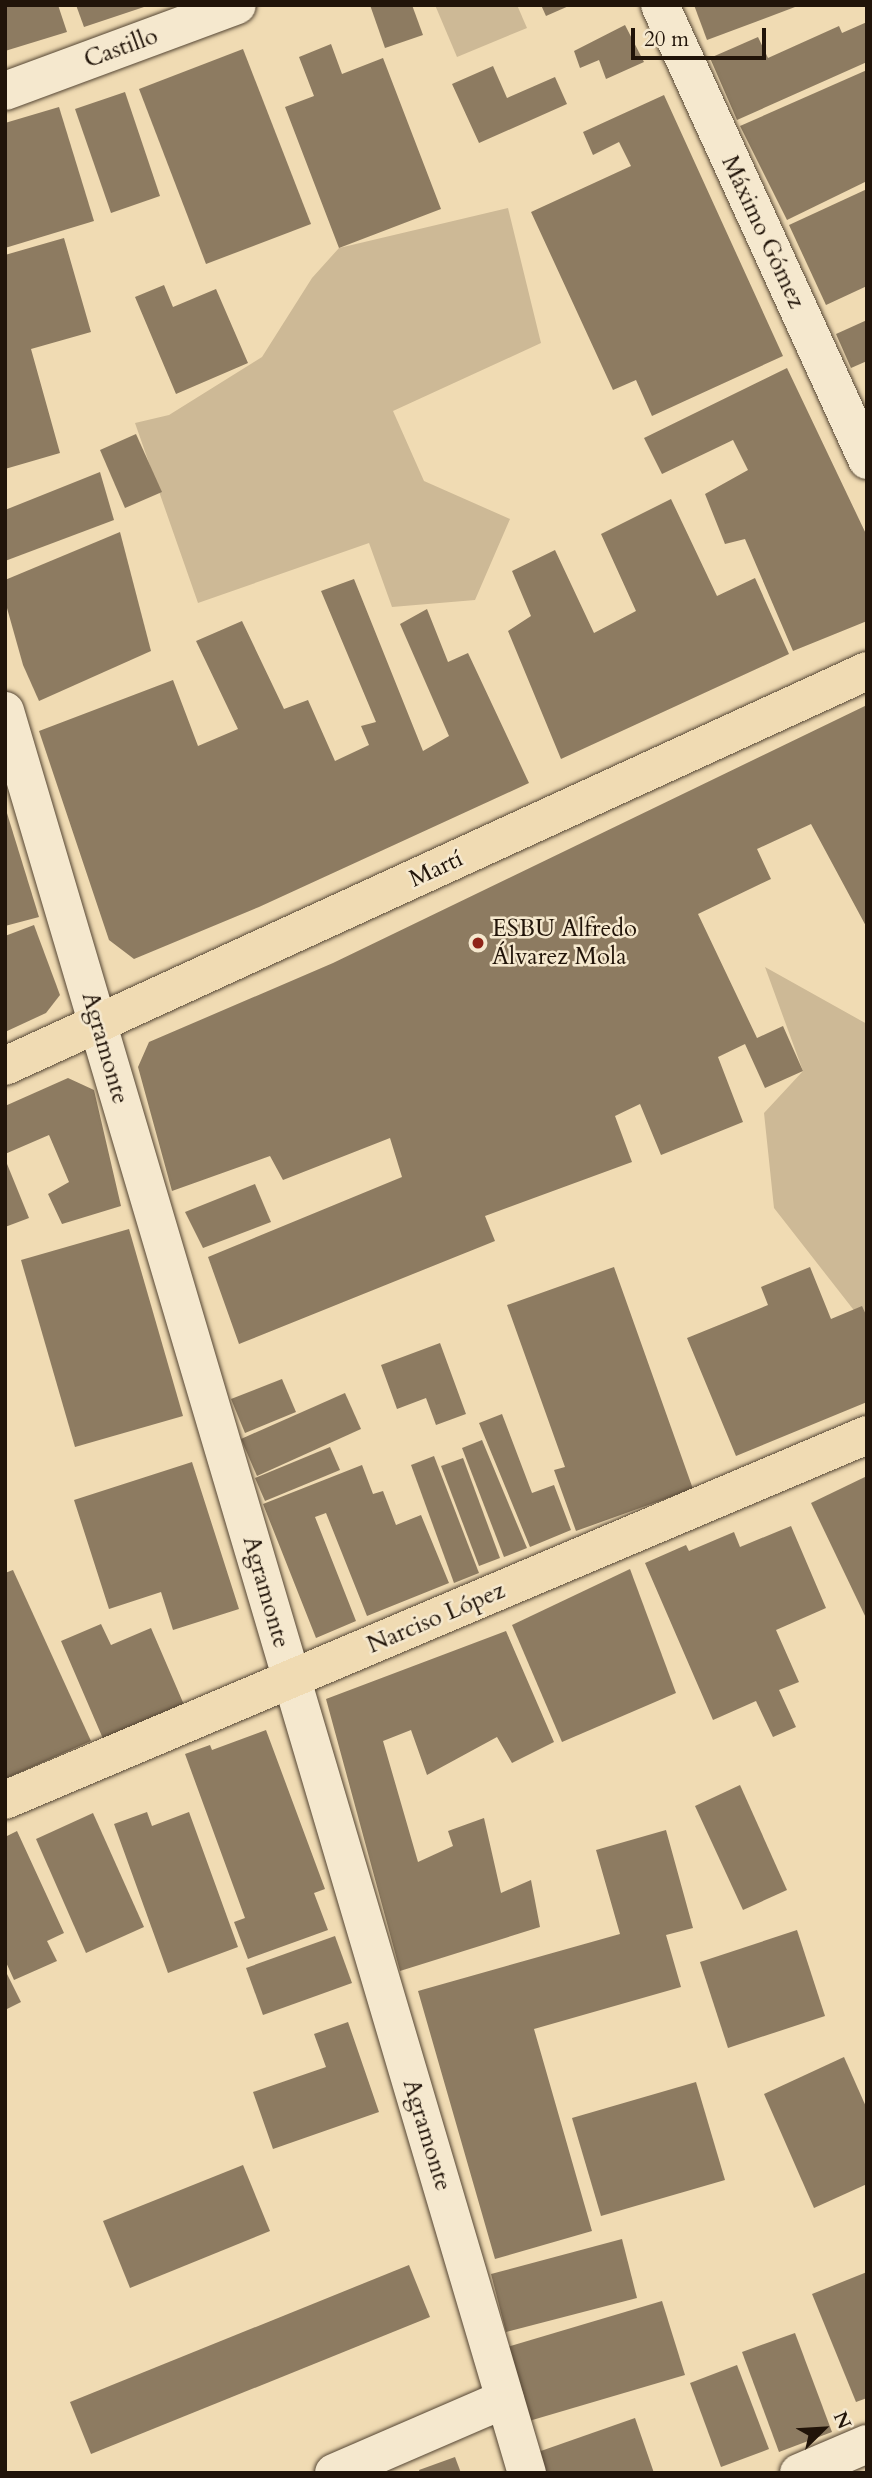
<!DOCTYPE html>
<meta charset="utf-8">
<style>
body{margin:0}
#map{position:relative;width:872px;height:2478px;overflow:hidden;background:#f0dbb3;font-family:Cardo,serif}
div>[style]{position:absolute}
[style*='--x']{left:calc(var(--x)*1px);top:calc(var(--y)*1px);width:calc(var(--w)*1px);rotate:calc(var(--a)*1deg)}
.green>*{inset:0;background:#cdb996}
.building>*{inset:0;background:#8d7b61}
.roads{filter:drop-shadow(0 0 2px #554634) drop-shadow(0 0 2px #554634)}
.minor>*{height:38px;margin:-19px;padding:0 19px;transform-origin:19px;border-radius:19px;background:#f5e8ce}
.major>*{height:38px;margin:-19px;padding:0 19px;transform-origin:19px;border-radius:19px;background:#f0dbb3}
.dots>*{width:19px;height:19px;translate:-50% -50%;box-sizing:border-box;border:4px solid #f5e8ce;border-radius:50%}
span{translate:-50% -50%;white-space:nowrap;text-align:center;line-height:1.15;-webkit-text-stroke:5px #f5e8ce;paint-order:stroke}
.street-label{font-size:24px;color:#211409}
.poi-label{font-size:24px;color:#211409}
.left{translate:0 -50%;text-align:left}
.frame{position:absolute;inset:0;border:7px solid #211409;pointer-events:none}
.north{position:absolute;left:788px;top:2394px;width:70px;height:70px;-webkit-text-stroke:5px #f5e8ce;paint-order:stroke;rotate:66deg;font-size:19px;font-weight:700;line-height:28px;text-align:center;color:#211409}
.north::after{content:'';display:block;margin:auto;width:24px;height:32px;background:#211409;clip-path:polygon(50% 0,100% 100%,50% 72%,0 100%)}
.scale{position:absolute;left:631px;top:28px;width:135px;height:32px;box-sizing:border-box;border:4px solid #211409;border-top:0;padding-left:9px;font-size:21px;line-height:24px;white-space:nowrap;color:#211409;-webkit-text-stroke:5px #f5e8ce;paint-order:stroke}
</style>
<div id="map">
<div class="green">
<div style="clip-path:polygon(435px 5px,517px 5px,527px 28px,457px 57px)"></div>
<div style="clip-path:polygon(508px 208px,541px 343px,393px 411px,424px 481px,510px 519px,475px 600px,392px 607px,369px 543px,198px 603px,135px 423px,169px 415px,262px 357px,312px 278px,339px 248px)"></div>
<div style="clip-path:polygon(765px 967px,867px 1024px,867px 1327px,774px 1208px,764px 1113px,803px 1071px)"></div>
</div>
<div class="building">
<div style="clip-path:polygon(5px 5px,58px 5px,67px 32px,5px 51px)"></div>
<div style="clip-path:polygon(76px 5px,147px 5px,147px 6px,84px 27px)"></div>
<div style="clip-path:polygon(370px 5px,412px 5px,423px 35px,385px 48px)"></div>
<div style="clip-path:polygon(541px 5px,571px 5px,546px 16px)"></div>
<div style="clip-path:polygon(694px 5px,794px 5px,795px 7px,707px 40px)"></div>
<div style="clip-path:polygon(867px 22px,867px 62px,737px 120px,710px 58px,758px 37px,768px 58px,839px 26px,842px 33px)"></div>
<div style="clip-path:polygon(625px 25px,644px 62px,606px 79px,599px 60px,580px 68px,574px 51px)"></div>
<div style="clip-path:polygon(331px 44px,342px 74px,383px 58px,441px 209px,339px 248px,285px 107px,314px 96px,299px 57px)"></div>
<div style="clip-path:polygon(243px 49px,311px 224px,206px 264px,139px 89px)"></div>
<div style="clip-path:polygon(493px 66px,507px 98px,555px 77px,567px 104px,479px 143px,452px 84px)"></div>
<div style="clip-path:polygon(867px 70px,867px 181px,787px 220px,740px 126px)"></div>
<div style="clip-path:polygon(125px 92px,160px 196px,111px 213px,75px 109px)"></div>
<div style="clip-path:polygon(664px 95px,783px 356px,652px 416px,636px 380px,613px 390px,531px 212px,631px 166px,619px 142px,593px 155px,583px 132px)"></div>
<div style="clip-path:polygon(59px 107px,94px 221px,5px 248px,5px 123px)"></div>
<div style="clip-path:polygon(867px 189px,867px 286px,826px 305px,789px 225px)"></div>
<div style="clip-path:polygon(64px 238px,91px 332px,31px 349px,60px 453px,5px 469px,5px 255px)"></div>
<div style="clip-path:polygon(164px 285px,173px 307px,216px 289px,248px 363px,176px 394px,135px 297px)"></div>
<div style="clip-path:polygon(867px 320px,867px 361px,851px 368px,836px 334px)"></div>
<div style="clip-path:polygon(787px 368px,867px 536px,867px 621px,793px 651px,745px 539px,725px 544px,705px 494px,748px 470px,733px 440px,662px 474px,644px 438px)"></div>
<div style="clip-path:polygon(136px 434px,162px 492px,125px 508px,100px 450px)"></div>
<div style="clip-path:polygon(100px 472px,114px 520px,5px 561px,5px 510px)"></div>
<div style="clip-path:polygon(671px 499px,717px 596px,755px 578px,789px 654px,561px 759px,508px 631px,531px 616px,512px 571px,555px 550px,594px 633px,636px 611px,601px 534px)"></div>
<div style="clip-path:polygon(120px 532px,151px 651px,39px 701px,23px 665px,5px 601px,5px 580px)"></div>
<div style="clip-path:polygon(354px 579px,423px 751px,449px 736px,400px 624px,427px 609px,448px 662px,468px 653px,529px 783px,259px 907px,134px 959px,109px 940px,39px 731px,173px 680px,198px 746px,238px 729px,196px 641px,242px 621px,284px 709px,308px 700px,335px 761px,369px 745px,361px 726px,376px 722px,321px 591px)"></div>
<div style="clip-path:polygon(867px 705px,867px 928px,811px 824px,757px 849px,771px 879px,698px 914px,757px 1038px,783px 1026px,803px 1071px,765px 1088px,745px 1044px,718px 1057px,743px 1122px,661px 1155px,640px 1104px,615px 1116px,632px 1162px,485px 1216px,495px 1241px,239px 1344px,208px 1257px,402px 1177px,390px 1138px,283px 1180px,270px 1156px,172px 1191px,138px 1067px,149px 1042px,333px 963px)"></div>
<div style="clip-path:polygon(6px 810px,39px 917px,5px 926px,5px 811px)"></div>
<div style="clip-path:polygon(34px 925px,60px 995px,46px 1013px,5px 1032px,5px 936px)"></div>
<div style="clip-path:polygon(68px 1078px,94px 1090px,121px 1206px,62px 1224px,48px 1194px,69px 1182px,49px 1135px,5px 1154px,5px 1106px)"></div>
<div style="clip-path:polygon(5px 1159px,29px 1218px,5px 1227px)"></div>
<div style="clip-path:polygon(255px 1184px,271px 1222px,203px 1248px,185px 1212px)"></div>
<div style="clip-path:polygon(129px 1229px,183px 1416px,75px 1447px,21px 1260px)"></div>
<div style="clip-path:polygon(614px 1267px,693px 1489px,576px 1531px,554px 1470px,565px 1467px,507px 1305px)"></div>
<div style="clip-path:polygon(810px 1267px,831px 1319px,862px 1306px,867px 1317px,867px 1402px,736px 1456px,687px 1338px,768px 1305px,761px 1287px)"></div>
<div style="clip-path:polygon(440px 1343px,466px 1414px,436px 1425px,426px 1398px,397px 1409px,381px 1365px)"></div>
<div style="clip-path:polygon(282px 1379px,296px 1412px,245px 1433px,231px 1399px)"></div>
<div style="clip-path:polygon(345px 1393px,361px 1429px,257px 1476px,241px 1439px)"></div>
<div style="clip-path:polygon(502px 1414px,532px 1493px,554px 1485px,571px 1530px,530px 1547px,479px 1423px)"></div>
<div style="clip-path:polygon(482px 1440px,527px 1548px,504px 1557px,462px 1448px)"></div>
<div style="clip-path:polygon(330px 1447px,340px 1470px,265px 1501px,255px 1478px)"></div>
<div style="clip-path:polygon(434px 1456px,479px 1573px,454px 1583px,411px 1465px)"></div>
<div style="clip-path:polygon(463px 1458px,500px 1558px,479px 1566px,441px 1466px)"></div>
<div style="clip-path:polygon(192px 1462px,239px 1609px,173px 1630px,161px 1592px,109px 1609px,74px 1500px)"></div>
<div style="clip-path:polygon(362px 1465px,373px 1494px,383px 1491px,396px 1525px,421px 1515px,449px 1583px,367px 1616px,326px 1513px,315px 1517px,356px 1621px,316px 1638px,263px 1504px)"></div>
<div style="clip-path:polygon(867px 1476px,867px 1620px,811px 1503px)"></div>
<div style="clip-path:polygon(791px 1526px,826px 1608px,776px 1630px,799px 1682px,779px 1690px,796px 1727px,773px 1737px,756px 1701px,713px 1720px,645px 1563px,686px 1545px,689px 1551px,734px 1532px,740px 1547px)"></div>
<div style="clip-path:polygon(630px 1569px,676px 1693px,562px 1742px,512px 1625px)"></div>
<div style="clip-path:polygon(13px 1570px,91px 1741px,5px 1779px,5px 1573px)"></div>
<div style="clip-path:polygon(101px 1624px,111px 1645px,151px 1628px,185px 1707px,104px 1741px,61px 1641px)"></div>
<div style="clip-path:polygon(506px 1631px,554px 1742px,512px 1763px,497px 1737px,427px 1775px,411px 1730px,383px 1741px,418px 1862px,453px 1846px,448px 1831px,484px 1818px,501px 1893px,531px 1880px,540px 1927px,400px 1971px,326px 1699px)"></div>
<div style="clip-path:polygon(266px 1730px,325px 1889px,314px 1893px,328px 1930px,248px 1959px,234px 1922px,245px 1918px,185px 1754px,210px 1745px,212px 1750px)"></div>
<div style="clip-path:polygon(740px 1785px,787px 1890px,743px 1910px,695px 1806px)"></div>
<div style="clip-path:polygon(147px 1812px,152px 1826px,189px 1812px,238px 1947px,168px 1973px,114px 1824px)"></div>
<div style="clip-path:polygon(93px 1813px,144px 1927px,86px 1953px,36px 1839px)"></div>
<div style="clip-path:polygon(666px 1830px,693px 1928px,666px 1935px,681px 1987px,534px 2029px,592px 2231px,495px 2259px,418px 1991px,620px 1934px,596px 1850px)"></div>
<div style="clip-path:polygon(17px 1831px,64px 1933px,47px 1941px,57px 1961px,14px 1980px,5px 1960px,5px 1837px)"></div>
<div style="clip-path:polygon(797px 1930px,825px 2016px,728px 2048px,700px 1962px)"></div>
<div style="clip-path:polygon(335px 1936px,352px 1983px,263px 2015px,246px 1968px)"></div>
<div style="clip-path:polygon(5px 1970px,21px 2002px,5px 2010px)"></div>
<div style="clip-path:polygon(348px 2022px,379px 2112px,273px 2149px,253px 2092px,326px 2067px,314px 2034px)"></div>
<div style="clip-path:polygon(844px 2057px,867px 2109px,867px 2184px,814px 2208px,764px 2094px)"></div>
<div style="clip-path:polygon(696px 2082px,725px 2180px,601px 2216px,572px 2118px)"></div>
<div style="clip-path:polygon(243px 2165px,270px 2231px,130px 2288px,103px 2221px)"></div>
<div style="clip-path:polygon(622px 2239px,637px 2298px,506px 2332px,491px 2274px)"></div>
<div style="clip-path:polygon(409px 2265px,430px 2317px,91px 2454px,70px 2402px)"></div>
<div style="clip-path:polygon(867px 2272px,867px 2398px,856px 2402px,812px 2294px)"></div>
<div style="clip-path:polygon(662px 2301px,685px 2375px,529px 2421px,507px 2347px)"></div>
<div style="clip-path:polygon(795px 2333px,832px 2432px,779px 2452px,742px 2352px)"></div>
<div style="clip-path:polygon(737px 2365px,769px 2449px,721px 2467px,690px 2383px)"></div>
<div style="clip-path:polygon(635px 2418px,654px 2473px,545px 2473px,538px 2452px)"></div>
<div style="clip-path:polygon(455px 2457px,461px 2473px,420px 2473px,419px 2470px)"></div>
</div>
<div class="roads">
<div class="minor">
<div style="--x:660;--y:5;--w:500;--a:65.5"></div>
<div style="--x:5;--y:91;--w:247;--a:-20.3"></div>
<div style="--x:5;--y:711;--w:1838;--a:73.5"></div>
<div style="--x:334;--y:2473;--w:186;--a:-23.4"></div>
<div style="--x:799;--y:2473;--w:74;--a:-23.1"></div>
</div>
<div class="major">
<div style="--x:5;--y:1066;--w:948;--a:-24.62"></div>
<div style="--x:5;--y:1800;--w:936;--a:-22.95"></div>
</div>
</div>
<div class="dots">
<div style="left:478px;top:943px;background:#8f2418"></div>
</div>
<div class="street-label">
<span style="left:121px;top:48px;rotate:-20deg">Castillo</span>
<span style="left:763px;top:232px;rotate:65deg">Máximo Gómez</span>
<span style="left:436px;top:869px;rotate:-25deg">Martí</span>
<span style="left:105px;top:1048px;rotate:74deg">Agramonte</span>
<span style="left:266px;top:1592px;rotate:74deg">Agramonte</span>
<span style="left:436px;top:1618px;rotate:-23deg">Narciso López</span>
<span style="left:427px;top:2135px;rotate:73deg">Agramonte</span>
</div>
<div class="poi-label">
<span class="left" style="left:492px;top:943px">ESBU Alfredo<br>Álvarez Mola</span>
</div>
<div class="frame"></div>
<div class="north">N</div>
<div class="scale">20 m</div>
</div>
